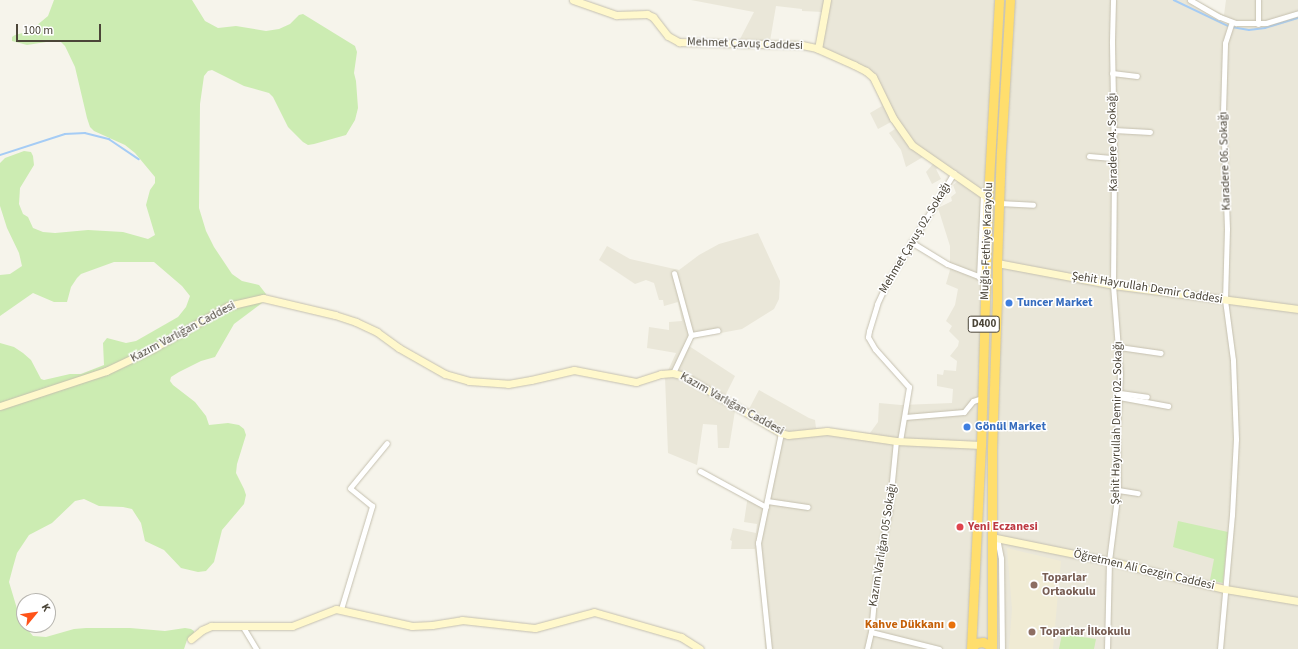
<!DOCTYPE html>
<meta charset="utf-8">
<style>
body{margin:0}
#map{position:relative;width:1298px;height:649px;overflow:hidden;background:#f6f4eb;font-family:"Source Sans 3",sans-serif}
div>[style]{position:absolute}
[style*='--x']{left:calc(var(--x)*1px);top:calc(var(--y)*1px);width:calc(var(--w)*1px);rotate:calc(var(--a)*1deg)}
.residential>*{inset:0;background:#eae7d9}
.education>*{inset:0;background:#f0ebd4}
.green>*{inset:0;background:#ccecb2}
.stream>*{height:1.5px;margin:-0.75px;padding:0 0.75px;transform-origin:0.75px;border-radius:0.75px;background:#a5ccf5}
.roads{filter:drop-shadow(0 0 1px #c5c0af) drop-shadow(0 0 1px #c5c0af)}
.street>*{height:5px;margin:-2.5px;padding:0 2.5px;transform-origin:2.5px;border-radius:2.5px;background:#fff}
.secondary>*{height:7px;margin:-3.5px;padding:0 3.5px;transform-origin:3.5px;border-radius:3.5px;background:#fff8cc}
.highway>*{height:9px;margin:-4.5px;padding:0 4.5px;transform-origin:4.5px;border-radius:4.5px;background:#ffde6d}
.dots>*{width:11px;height:11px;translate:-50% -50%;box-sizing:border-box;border:2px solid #fff;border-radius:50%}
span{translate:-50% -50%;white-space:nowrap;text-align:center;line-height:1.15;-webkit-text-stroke:3px #fff;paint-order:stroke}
.shield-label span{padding:1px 3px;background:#fff;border:1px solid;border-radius:3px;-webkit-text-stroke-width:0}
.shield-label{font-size:11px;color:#4b4538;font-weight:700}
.street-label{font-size:12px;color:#4b4538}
.shop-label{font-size:12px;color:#366cbe;font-weight:700}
.left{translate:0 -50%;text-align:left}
.health-label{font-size:12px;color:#be3a42;font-weight:700}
.education-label{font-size:12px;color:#785e54;font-weight:700}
.food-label{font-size:12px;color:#c56008;font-weight:700}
.right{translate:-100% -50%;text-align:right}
.north{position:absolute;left:16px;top:593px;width:40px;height:40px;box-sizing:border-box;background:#fff;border:1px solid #b7b5af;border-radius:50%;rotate:61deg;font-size:11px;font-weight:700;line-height:16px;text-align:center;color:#4b4538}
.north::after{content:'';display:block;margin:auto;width:14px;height:18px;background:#ff5319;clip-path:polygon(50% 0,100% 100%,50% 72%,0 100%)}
.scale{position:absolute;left:16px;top:24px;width:85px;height:18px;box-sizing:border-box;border:2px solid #4b4538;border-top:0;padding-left:5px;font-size:12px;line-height:14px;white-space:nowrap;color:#4b4538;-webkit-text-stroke:3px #fff;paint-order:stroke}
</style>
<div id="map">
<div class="residential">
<div style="clip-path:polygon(691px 0,1195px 0,1224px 15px,1226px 0,1298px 0,1298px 649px,765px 649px,764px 619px,755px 549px,731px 549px,732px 541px,730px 540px,733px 528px,756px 533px,757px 524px,744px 522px,748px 495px,764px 503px,778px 435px,735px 411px,729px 448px,718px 448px,717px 425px,703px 424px,697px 465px,668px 453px,665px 377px,676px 353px,647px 348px,649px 327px,669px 330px,669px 322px,682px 321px,678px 302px,664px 306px,663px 300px,659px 300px,654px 283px,646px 280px,635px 284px,599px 260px,607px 246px,630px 259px,679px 270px,699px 255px,719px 244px,758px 233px,780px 281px,779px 299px,774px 309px,742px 329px,694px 338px,689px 346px,735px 376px,725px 396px,749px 409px,759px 390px,809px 418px,815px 420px,816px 428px,870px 433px,878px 422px,879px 403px,901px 405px,952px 403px,953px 389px,937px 386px,937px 374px,943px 375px,944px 370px,956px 371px,957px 361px,950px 356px,958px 346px,959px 341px,949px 331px,952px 326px,946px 321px,955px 305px,958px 289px,946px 284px,950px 270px,950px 246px,938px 208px,952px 201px,951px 197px,956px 193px,953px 185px,958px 181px,941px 167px,936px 169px,941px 179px,932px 184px,926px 172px,933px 164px,923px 157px,906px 167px,901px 150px,889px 133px,895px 129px,891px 122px,878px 129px,870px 113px,882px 106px,875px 87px,867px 75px,815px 51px,823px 12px,802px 11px,802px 9px,776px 6px,770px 41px,739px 41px,754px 12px)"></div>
</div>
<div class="education">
<div style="clip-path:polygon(1007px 548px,1061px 561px,1053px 649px,1009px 649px,1012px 609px)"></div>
</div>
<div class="green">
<div style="clip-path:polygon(54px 0,192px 0,205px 21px,218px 28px,236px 26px,266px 31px,279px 29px,290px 24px,299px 15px,303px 14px,355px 46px,357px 52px,354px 73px,356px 81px,358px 108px,355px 120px,346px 135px,314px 144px,308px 145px,303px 142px,288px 127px,273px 97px,269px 93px,244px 86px,212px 70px,208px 71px,204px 76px,200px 104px,199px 208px,206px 231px,214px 247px,232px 274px,242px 281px,259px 285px,266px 294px,262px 303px,234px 324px,215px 357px,201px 361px,179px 372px,171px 377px,170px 381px,173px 385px,195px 402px,206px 416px,209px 425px,228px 423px,239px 425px,244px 429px,246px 435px,237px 464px,236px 473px,244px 489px,246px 495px,244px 504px,222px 530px,214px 562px,206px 571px,198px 572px,181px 568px,164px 550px,145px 541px,141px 523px,132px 509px,123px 507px,99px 506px,84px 499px,75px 501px,52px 523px,29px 535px,17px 553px,13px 567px,9px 582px,21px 622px,33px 636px,46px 637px,74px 629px,86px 628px,130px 628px,165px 631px,185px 628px,191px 629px,194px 631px,194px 633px,187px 640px,184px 649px,0 649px,0 343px,14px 347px,23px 353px,31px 360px,41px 379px,44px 380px,70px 374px,81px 374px,104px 365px,103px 343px,107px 338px,126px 343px,136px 341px,178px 317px,186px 307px,190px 296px,182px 286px,154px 262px,114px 262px,81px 274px,77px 278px,71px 287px,67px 302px,54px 302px,33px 293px,0 316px,0 275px,10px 274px,22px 266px,19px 253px,7px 228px,0 206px,0 163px,5px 158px,24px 151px,31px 152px,33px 156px,34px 165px,20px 188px,19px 204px,23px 214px,28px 217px,33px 228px,43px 232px,55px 233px,88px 230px,123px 232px,148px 239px,155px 235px,146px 205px,150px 190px,155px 183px,155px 177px,135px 153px,125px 145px,94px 131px,90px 127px,87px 118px,75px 67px,65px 46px,59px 40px,27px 45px,12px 41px,12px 37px,15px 35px,30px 31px,48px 16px)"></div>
<div style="clip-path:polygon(1178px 521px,1228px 532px,1223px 583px,1210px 580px,1214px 559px,1173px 547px)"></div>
<div style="clip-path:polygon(1062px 634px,1096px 639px,1094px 649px,1059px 649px)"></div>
</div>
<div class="stream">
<div style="--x:1174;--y:0;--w:60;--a:25.7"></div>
<div style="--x:1232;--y:27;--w:17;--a:10"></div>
<div style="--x:1249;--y:30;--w:16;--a:-7"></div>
<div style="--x:1265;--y:28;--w:34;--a:-17"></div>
<div style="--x:0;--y:155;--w:68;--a:-17.9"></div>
<div style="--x:65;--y:134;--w:20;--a:-3"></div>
<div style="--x:85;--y:133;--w:25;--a:14"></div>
<div style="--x:109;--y:139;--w:36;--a:34"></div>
</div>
<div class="roads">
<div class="street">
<div style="--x:1190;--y:0;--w:34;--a:30"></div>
<div style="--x:1220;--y:17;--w:17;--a:21"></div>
<div style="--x:1236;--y:23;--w:30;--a:0"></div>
<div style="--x:1266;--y:23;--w:34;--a:-17"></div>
<div style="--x:1258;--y:0;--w:24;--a:90"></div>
<div style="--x:1112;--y:73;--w:25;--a:7"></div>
<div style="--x:1114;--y:130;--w:36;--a:3"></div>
<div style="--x:1089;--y:156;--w:25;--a:5"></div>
<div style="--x:999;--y:203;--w:34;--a:3"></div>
<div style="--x:911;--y:242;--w:42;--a:31.4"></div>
<div style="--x:947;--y:264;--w:42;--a:21"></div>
<div style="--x:979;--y:277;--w:83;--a:-87.2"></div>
<div style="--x:691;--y:335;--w:27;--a:-10"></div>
<div style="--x:1119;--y:347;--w:42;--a:8.1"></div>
<div style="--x:673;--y:373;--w:42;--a:-64.7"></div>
<div style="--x:691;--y:335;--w:64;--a:-105.3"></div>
<div style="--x:1120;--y:393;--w:27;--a:8"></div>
<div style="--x:1119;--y:397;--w:50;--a:10.4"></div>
<div style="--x:905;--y:417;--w:59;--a:-4.8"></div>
<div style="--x:964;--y:412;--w:14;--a:-51"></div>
<div style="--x:973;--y:401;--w:9;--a:-18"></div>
<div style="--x:900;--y:441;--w:55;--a:-80.5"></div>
<div style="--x:909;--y:387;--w:51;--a:-131.8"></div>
<div style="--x:875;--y:349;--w:14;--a:-120"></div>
<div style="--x:868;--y:337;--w:6;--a:-81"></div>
<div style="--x:869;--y:331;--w:28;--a:-73"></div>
<div style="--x:877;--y:304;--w:23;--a:-65"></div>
<div style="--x:887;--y:283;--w:129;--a:-58.7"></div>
<div style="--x:700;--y:471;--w:75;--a:28.6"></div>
<div style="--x:1118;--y:490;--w:20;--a:9"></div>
<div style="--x:767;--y:501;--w:41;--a:8.3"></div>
<div style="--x:997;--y:538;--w:20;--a:79"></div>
<div style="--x:1001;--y:558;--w:91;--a:89.4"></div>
<div style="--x:341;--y:609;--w:108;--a:-73.2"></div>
<div style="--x:372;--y:506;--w:28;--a:-141"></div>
<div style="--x:350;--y:488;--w:58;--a:-50.6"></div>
<div style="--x:243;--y:627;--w:26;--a:59"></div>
<div style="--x:871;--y:632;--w:70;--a:14"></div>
<div style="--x:769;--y:649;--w:107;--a:-95.9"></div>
<div style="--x:758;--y:543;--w:112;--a:-78.2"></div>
<div style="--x:867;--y:649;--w:17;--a:-77"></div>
<div style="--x:871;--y:632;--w:65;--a:-84.7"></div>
<div style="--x:877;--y:567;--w:56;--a:-77.7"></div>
<div style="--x:889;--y:512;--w:71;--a:-84.4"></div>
<div style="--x:1107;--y:649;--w:88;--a:-88.7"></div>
<div style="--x:1109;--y:561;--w:72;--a:-82.8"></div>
<div style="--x:1118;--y:490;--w:57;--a:-91"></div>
<div style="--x:1117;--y:433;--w:59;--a:-87.1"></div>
<div style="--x:1120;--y:374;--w:89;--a:-94.5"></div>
<div style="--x:1113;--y:285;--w:127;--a:-89.5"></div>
<div style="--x:1114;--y:158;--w:117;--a:-91"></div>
<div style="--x:1112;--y:41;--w:41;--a:-88.6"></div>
<div style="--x:1220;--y:649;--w:135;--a:-84.9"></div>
<div style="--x:1232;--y:515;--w:76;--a:-87"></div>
<div style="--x:1236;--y:439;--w:79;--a:-92.2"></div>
<div style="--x:1233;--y:360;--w:61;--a:-97.6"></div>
<div style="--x:1225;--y:300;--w:71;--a:-88.4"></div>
<div style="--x:1227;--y:229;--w:117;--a:-92"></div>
<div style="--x:1223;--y:112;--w:69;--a:-88.3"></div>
<div style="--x:1225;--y:43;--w:22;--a:-72"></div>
</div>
<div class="secondary">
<div style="--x:573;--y:0;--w:46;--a:19.2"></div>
<div style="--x:616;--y:15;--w:31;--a:-2"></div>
<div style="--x:647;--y:14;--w:7;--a:27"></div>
<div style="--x:653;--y:17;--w:24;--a:52"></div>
<div style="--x:668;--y:36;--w:13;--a:29"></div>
<div style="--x:679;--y:42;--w:123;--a:1.4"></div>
<div style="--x:802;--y:45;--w:14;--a:12"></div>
<div style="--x:816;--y:48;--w:42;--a:24.1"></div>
<div style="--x:854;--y:65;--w:13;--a:27"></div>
<div style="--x:866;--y:71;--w:9;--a:41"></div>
<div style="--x:873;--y:77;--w:46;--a:64"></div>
<div style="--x:893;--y:118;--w:33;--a:55"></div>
<div style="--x:912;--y:145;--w:93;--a:34.9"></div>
<div style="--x:818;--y:49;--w:50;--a:-79.6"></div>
<div style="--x:997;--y:263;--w:118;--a:10.7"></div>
<div style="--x:1113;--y:285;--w:187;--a:7.4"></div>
<div style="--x:0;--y:406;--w:112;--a:-18.3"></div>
<div style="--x:106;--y:371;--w:53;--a:-25.6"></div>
<div style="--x:154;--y:348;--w:85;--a:-29.6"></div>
<div style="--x:228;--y:306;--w:36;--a:-13"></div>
<div style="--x:263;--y:298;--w:74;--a:13.3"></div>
<div style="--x:335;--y:315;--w:22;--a:18"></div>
<div style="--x:356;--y:322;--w:23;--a:25"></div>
<div style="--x:377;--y:332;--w:27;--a:36"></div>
<div style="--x:399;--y:348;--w:53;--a:29.5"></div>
<div style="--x:445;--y:374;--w:25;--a:16"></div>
<div style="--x:469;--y:381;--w:39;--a:4"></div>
<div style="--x:508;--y:384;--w:23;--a:-10"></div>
<div style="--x:531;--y:380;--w:44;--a:-13.1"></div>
<div style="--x:574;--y:370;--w:63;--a:11"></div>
<div style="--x:636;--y:382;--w:26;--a:-18"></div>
<div style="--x:661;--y:374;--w:12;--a:-5"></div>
<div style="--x:673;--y:373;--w:11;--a:15"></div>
<div style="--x:684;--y:376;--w:113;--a:30.4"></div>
<div style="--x:781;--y:433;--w:7;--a:16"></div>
<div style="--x:788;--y:435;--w:39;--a:-6"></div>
<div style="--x:827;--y:431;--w:70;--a:8.2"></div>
<div style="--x:896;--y:441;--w:85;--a:2.7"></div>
<div style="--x:991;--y:537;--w:120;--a:11.5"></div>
<div style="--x:1109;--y:561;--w:119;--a:13.6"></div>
<div style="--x:1225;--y:589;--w:74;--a:9.3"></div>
<div style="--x:191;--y:639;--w:14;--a:-39"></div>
<div style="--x:202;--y:630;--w:10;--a:-24"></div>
<div style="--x:211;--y:626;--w:81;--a:0"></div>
<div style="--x:292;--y:626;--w:47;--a:-21.1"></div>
<div style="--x:336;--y:609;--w:78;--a:12.6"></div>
<div style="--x:412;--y:626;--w:20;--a:-3"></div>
<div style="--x:432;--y:625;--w:30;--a:-9"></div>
<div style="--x:462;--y:620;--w:73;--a:6.3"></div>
<div style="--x:535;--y:628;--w:61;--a:-15.2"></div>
<div style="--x:594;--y:612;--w:91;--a:16"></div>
<div style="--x:681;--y:637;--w:22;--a:32"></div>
</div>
<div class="highway">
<div style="--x:971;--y:649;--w:204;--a:-87.2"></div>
<div style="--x:981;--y:445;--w:247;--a:-88.4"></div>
<div style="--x:988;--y:198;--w:198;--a:-86.8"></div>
<div style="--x:971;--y:649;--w:8;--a:-50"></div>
<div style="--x:976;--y:643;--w:7;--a:-8"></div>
<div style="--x:983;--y:642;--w:7;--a:27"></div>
<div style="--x:989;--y:645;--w:4;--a:63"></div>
<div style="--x:992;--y:649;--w:201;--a:-90"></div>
<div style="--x:992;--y:448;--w:147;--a:-88.1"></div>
<div style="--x:997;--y:301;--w:38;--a:-90"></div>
<div style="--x:997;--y:263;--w:112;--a:-88"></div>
<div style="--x:1001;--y:151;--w:151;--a:-86.6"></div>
</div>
</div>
<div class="dots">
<div style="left:1009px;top:303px;background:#3f7fe0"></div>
<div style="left:967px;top:427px;background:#3f7fe0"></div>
<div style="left:960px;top:527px;background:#e0444e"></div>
<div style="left:1034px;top:585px;background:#8d6e63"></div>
<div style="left:952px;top:625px;background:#e8710a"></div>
<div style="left:1032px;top:632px;background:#8d6e63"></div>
</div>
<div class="shield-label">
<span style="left:984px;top:324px">D400</span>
</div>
<div class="street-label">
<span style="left:745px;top:44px;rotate:2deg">Mehmet Çavuş Caddesi</span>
<span style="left:1113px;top:142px;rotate:-91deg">Karadere 04. Sokağı</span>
<span style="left:1225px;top:161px;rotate:-92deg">Karadere 06. Sokağı</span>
<span style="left:915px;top:238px;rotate:-59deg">Mehmet Çavuş 02. Sokağı</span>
<span style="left:987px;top:241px;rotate:-88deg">Muğla-Fethiye Karayolu</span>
<span style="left:1147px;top:288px;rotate:9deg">Şehit Hayrullah Demir Caddesi</span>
<span style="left:183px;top:332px;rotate:-28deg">Kazım Varlığan Caddesi</span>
<span style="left:732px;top:404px;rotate:29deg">Kazım Varlığan Caddesi</span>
<span style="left:1117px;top:423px;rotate:-89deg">Şehit Hayrullah Demir 02. Sokağı</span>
<span style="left:883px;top:545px;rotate:-81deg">Kazım Varlığan 05 Sokağı</span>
<span style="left:1144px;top:570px;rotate:13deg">Öğretmen Ali Gezgin Caddesi</span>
</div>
<div class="shop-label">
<span class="left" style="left:1017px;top:303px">Tuncer Market</span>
<span class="left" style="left:975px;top:427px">Gönül Market</span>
</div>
<div class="health-label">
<span class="left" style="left:968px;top:527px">Yeni Eczanesi</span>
</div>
<div class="education-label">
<span class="left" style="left:1042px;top:585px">Toparlar<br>Ortaokulu</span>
<span class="left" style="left:1040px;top:632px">Toparlar İlkokulu</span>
</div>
<div class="food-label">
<span class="right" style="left:944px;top:625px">Kahve Dükkanı</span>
</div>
<div class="north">K</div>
<div class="scale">100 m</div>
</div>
